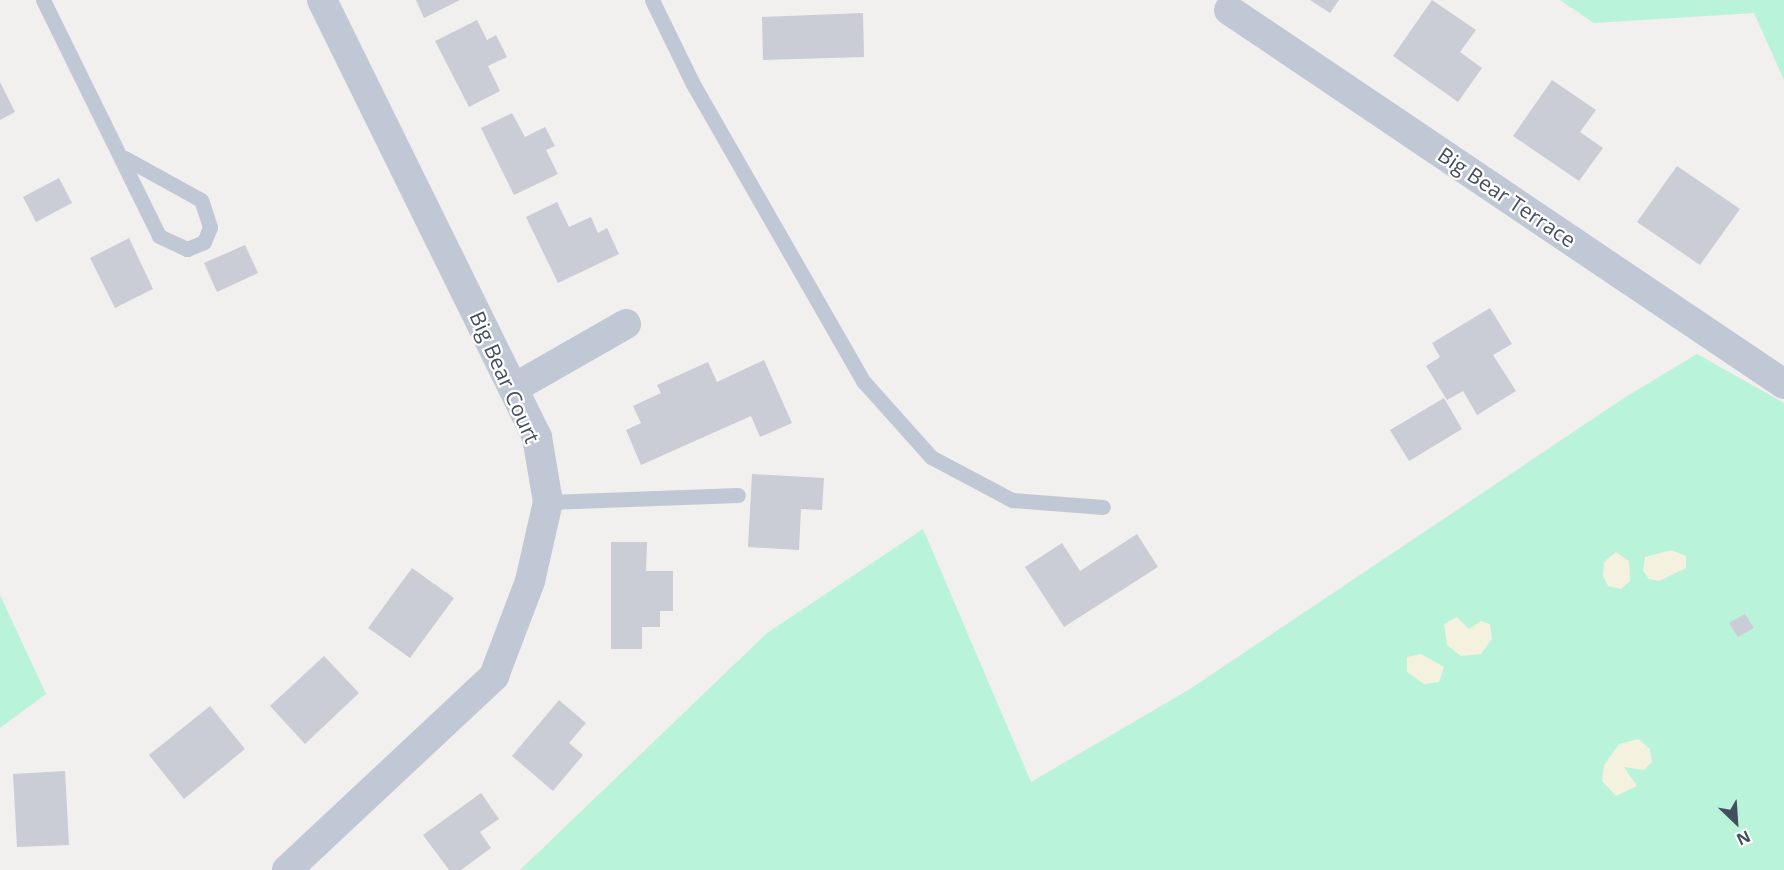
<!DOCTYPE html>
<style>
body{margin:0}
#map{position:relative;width:1784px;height:870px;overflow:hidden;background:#f2efef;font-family:"Open Sans",sans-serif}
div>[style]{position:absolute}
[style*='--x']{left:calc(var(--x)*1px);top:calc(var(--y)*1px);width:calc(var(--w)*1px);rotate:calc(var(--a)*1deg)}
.green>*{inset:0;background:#b9f3d9}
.sand>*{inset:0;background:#f4f1de}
.building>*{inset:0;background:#cacdd5}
.lane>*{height:15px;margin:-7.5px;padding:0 7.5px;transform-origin:7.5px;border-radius:7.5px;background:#c1c8d5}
.street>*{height:30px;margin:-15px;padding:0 15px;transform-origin:15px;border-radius:15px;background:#c1c8d5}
span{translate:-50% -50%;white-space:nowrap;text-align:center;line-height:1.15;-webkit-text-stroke:4.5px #fff;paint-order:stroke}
.street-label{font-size:21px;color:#454e5e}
.north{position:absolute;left:1706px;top:792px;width:60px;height:60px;-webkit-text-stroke:4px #fff;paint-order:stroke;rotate:155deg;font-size:16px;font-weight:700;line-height:24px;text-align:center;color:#454e5e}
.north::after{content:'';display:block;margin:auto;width:21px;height:27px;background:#454e5e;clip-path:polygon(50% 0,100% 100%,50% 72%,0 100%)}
</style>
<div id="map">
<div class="green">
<div style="clip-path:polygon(1560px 0,1784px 0,1784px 80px,1754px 13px,1594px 23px)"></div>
<div style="clip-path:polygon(1697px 354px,1784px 403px,1784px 870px,520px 870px,767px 633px,923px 529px,1031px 782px,1190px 689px,1624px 398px)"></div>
<div style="clip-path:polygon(0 595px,46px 694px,0 728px)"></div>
</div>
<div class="sand">
<div style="clip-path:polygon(1672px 550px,1686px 556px,1686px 568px,1659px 581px,1649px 579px,1643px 571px,1645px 557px)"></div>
<div style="clip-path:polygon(1616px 552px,1629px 561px,1630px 581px,1621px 589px,1608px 586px,1603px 576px,1604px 562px)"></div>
<div style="clip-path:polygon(1457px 617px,1469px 629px,1481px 621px,1490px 624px,1492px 639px,1481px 654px,1461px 656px,1447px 645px,1444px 624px)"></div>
<div style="clip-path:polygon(1421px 654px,1444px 667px,1439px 682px,1424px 684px,1407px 672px,1407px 657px)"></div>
<div style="clip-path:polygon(1638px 739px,1650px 749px,1652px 762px,1644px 770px,1624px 767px,1637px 786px,1616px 796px,1602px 781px,1604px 765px,1619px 744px)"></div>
</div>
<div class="building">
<div style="clip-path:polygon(416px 0,460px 0,424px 18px)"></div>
<div style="clip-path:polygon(1310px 0,1339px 0,1330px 13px)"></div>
<div style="clip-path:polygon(1432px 0,1476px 30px,1460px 52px,1482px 68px,1458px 102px,1393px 56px)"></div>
<div style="clip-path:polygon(863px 13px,864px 57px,763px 60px,762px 17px)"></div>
<div style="clip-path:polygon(477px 20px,487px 40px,496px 35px,507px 57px,488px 66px,500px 91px,469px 107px,435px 41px)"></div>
<div style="clip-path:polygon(1552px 80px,1596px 110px,1580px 132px,1603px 148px,1579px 181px,1513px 136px)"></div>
<div style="clip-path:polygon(0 82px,15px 112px,0 120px)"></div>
<div style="clip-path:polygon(512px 113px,525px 137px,545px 127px,555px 146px,546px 150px,558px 174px,514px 195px,481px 128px)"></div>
<div style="clip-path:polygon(1677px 166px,1740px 209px,1700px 265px,1637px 222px)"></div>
<div style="clip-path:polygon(59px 178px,72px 203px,36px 222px,23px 197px)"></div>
<div style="clip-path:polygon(557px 202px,569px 227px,591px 217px,598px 233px,607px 228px,619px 254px,558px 283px,526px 217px)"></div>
<div style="clip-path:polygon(129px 238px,153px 289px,115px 308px,90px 258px)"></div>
<div style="clip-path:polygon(245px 245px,258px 273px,217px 292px,204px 263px)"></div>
<div style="clip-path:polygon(1490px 308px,1512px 344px,1493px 355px,1516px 391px,1477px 415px,1463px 391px,1447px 400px,1426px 366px,1440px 357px,1432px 343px)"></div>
<div style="clip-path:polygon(764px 360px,792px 423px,760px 437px,751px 416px,641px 465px,626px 430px,641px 423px,633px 406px,661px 393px,657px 385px,708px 362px,717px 382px)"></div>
<div style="clip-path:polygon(1444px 398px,1462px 429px,1409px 461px,1390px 430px)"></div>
<div style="clip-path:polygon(752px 474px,824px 478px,822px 510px,801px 509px,799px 550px,748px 547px)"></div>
<div style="clip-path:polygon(1137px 534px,1158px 567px,1064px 627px,1025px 567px,1062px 543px,1080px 571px)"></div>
<div style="clip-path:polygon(611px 542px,647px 542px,646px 571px,673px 571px,673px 611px,660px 611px,660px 627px,642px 627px,642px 649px,611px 649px)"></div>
<div style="clip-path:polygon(412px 568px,454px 598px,410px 658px,368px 628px)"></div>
<div style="clip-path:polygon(1745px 614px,1754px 628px,1738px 637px,1729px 623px)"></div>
<div style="clip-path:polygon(324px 656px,359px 693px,305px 744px,270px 706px)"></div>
<div style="clip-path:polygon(559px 700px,586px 723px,569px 743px,583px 755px,553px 791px,512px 756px)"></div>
<div style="clip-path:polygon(210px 706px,245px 749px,184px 799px,149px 755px)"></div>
<div style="clip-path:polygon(65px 771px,69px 845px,17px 847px,13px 774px)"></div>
<div style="clip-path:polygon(481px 793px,499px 819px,480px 832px,491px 848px,461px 870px,449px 870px,423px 835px)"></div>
</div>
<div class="lane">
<div style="--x:43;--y:0;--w:263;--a:63.8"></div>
<div style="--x:159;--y:236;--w:31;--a:25"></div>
<div style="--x:187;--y:249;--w:18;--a:-22"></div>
<div style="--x:204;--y:242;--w:16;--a:-68"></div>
<div style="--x:210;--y:227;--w:28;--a:-108"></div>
<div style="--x:201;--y:200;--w:87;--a:-151.1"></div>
<div style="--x:652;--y:0;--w:93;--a:64"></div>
<div style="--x:693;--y:84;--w:344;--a:60.2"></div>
<div style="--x:864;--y:382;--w:101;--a:48.2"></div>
<div style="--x:931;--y:457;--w:92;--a:28"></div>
<div style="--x:1012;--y:500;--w:91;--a:4.4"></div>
<div style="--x:548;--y:502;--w:190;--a:-2.1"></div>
</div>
<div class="street">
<div style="--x:1229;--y:10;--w:669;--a:33.98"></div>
<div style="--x:514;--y:388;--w:129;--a:-29.7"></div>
<div style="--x:287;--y:870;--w:284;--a:-43.1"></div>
<div style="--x:494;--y:676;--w:102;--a:-69.2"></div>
<div style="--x:530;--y:581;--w:81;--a:-77.2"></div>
<div style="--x:548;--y:502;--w:66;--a:-99.6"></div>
<div style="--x:537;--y:437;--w:487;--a:-116.2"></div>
</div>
<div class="street-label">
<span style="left:1507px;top:197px;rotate:34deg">Big Bear Terrace</span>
<span style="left:505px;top:377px;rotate:66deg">Big Bear Court</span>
</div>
<div class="north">N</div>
</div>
